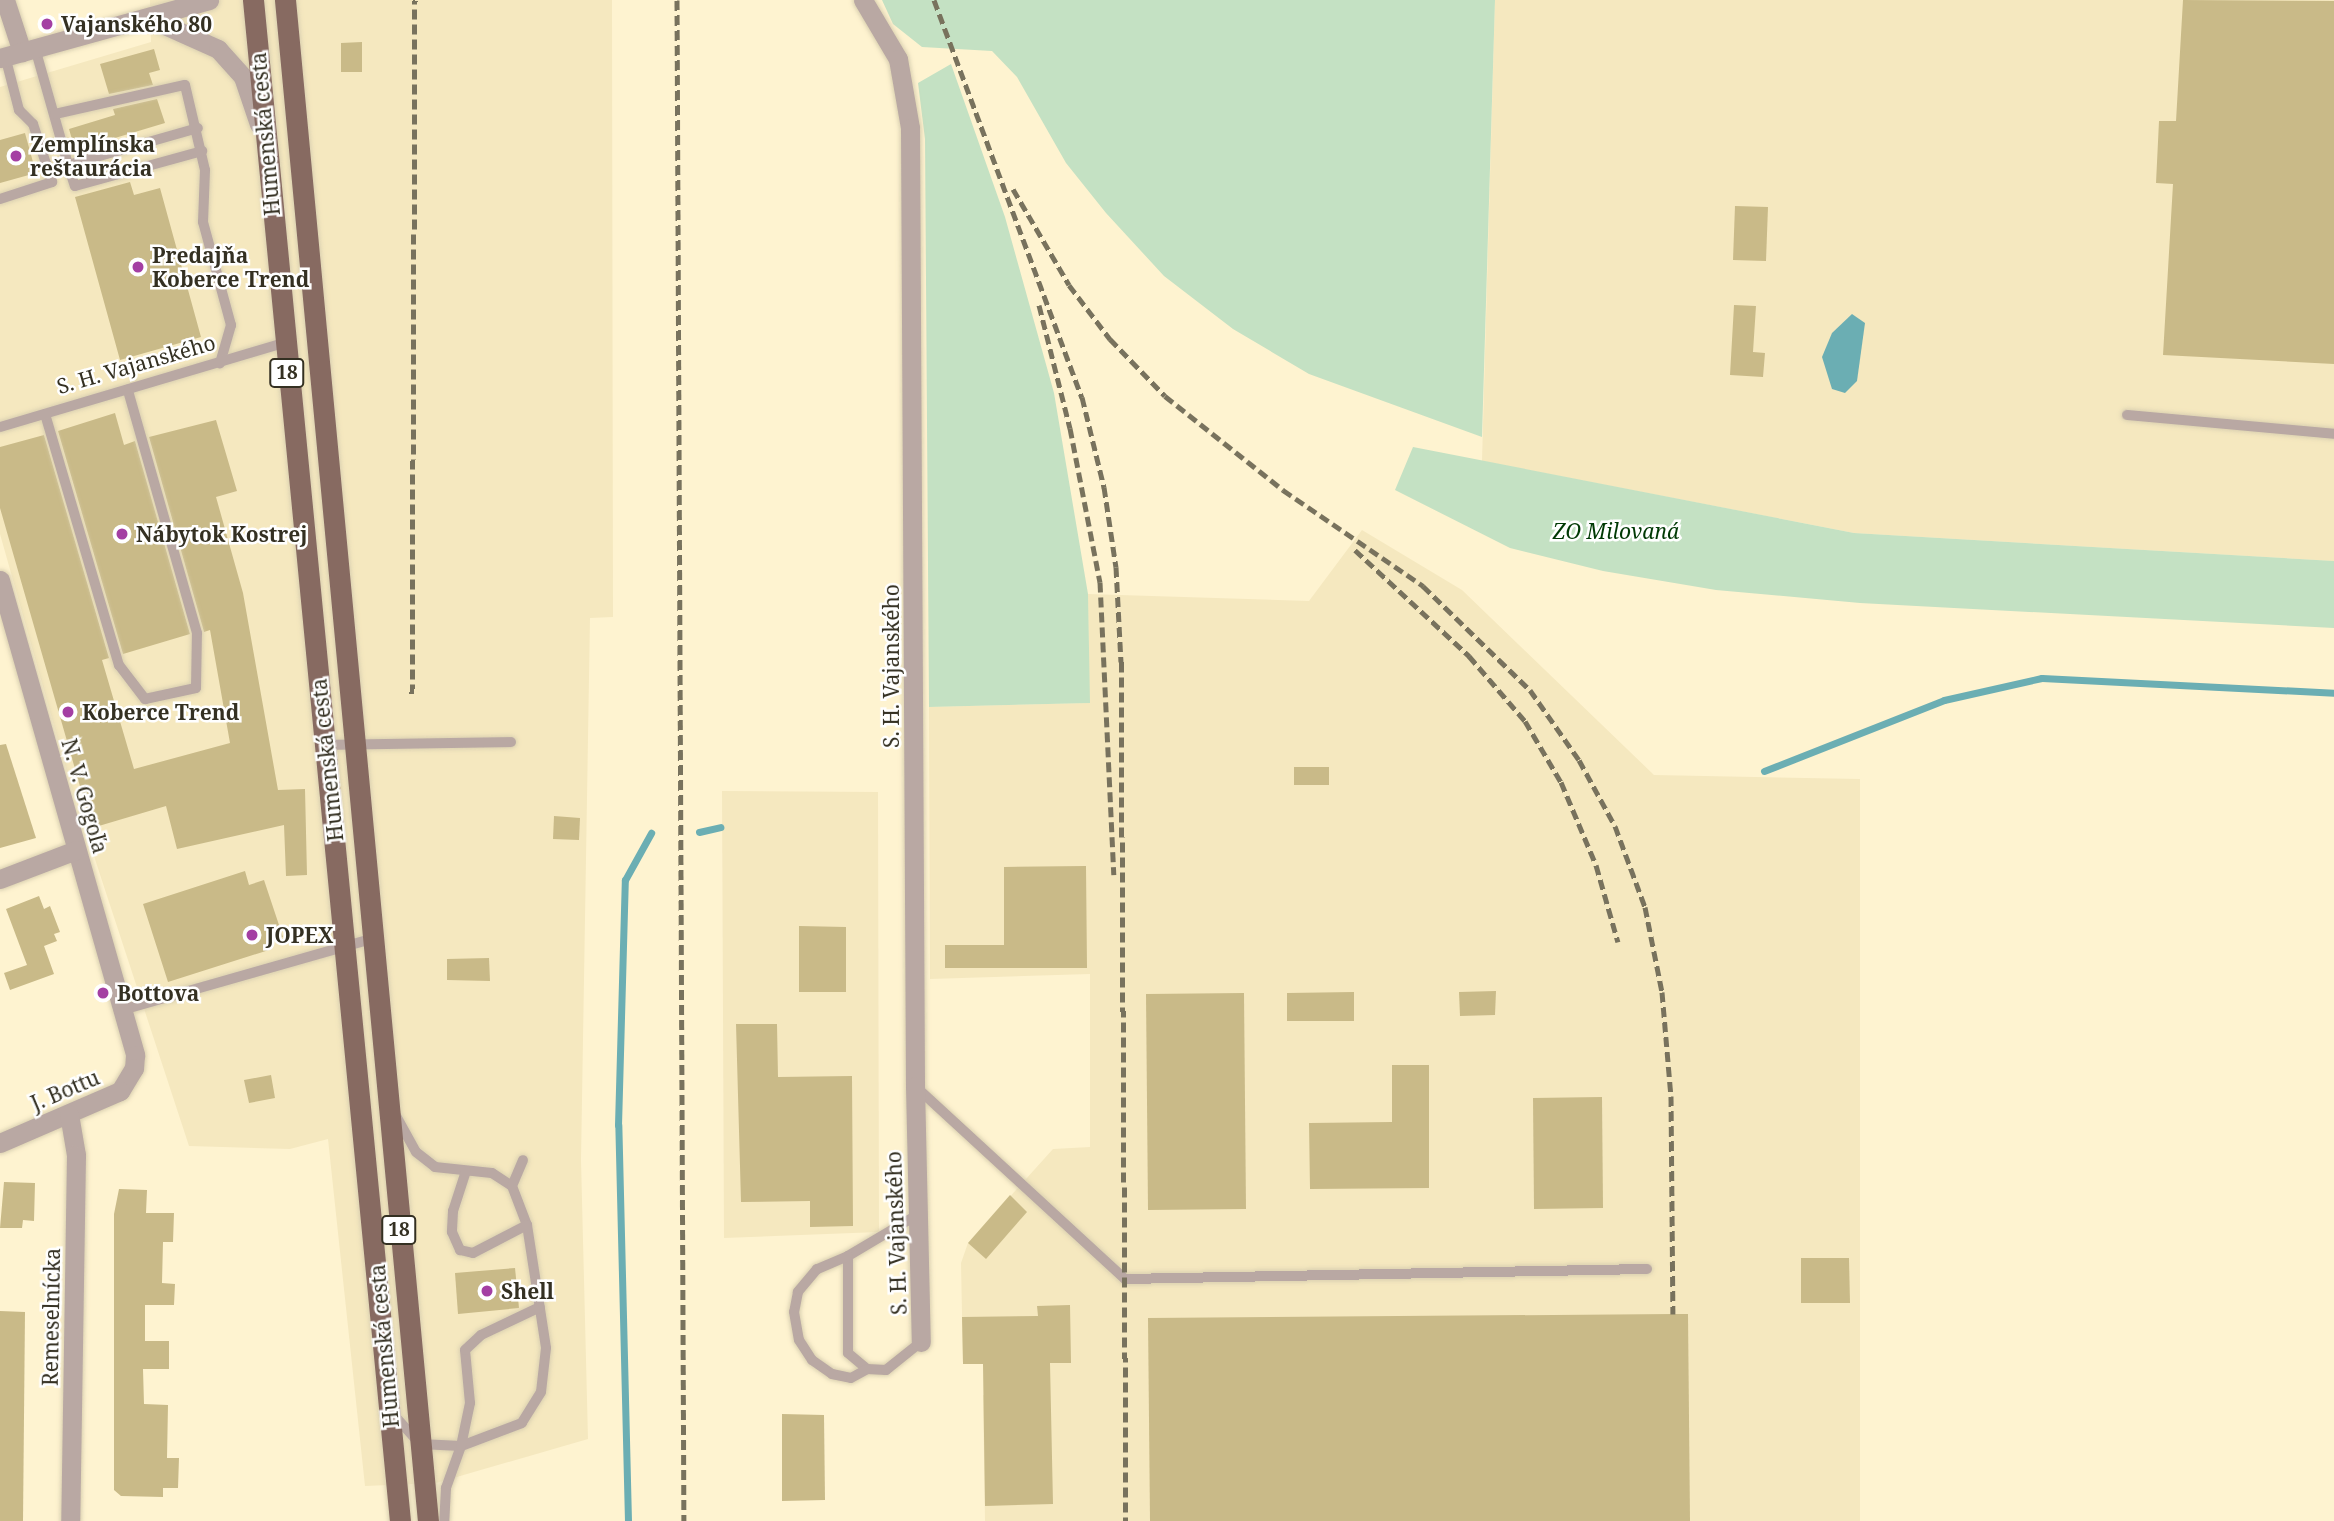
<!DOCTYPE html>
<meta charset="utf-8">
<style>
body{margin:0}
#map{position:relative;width:2334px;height:1521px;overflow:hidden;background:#fef3d0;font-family:"Noto Serif",serif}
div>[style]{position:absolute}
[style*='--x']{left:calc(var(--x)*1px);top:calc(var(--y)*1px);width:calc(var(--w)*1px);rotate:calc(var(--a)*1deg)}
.built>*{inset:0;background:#f5e8bf}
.green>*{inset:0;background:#c4e1c3}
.water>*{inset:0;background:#6baeb3}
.stream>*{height:7px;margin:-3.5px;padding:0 3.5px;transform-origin:3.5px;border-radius:3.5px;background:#6baeb3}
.building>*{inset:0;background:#c9ba88}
.roads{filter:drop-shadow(0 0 2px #dad0b1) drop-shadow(0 0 2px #dad0b1)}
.lane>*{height:10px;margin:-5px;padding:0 5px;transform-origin:5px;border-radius:5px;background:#b9a8a3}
.street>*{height:19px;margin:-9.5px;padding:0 9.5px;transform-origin:9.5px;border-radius:9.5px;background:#b9a8a3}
.primary>*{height:21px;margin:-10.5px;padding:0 10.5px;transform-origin:10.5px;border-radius:10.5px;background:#876a61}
.rail>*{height:5px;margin-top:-2.5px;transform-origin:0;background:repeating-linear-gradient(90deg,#78725d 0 10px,transparent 0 15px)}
.dots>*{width:19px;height:19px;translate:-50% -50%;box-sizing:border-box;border:4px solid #fff;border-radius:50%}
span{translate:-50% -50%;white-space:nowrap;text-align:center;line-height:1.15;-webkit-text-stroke:5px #fff;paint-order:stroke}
.shield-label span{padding:2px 5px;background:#fff;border:2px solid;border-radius:5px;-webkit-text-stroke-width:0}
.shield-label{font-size:19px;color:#343022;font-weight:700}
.poi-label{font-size:21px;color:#343022;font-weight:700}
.left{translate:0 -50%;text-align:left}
.street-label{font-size:21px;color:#343022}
.park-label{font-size:21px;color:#003904;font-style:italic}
</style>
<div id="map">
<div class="built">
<div style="clip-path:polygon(150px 0,612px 0,613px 617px,590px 618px,581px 1160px,588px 1439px,436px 1483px,365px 1486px,328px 1139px,290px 1149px,189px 1146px,71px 786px,0 534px,0 87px,151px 42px)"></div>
<div style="clip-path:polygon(1495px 0,2334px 0,2334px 561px,1854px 533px,1482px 461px)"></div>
<div style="clip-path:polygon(1362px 530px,1462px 590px,1654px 775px,1860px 779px,1860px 1521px,985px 1521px,983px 1395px,1007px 1394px,1006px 1364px,963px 1364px,961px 1263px,968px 1243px,1053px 1149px,1090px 1147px,1090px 974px,930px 979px,929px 707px,1089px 703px,1088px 594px,1309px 601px)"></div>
<div style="clip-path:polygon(722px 791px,878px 792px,879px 1232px,724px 1238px)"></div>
</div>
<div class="green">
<div style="clip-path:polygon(882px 0,1495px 0,1482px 437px,1309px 374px,1233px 329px,1164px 276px,1106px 213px,1066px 163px,1017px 77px,992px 51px,922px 47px,893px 24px)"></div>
<div style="clip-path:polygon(951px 64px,1005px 217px,1054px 393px,1088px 594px,1090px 703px,929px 707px,925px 139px,918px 83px)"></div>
<div style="clip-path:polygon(1413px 447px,1854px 533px,2334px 561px,2334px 628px,1860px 603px,1716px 590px,1603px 571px,1510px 548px,1395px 490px)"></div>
</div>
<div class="water">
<div style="clip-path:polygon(1852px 314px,1865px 323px,1857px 381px,1845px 393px,1832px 389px,1822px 357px,1832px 333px)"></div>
</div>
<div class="stream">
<div style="--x:1764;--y:771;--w:193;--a:-21.5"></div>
<div style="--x:1944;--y:700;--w:100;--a:-12.7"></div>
<div style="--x:2042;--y:678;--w:292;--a:2.9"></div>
<div style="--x:699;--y:832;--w:22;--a:-13"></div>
<div style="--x:628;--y:1521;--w:396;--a:-91.4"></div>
<div style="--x:618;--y:1125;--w:245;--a:-88.4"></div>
<div style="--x:625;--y:880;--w:54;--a:-61"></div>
</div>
<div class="building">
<div style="clip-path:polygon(2183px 0,2334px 1px,2334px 364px,2163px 355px,2173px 184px,2156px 183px,2159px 121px,2176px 121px)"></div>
<div style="clip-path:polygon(362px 42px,362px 72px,341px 72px,341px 43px)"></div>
<div style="clip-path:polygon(154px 49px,160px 70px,149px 73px,153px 85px,109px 94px,100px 64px)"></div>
<div style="clip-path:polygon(157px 99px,165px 123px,75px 150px,69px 129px,115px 115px,113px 109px)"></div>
<div style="clip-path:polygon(25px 133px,36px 173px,0 183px,0 140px)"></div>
<div style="clip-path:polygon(130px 182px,134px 195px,160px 188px,201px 337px,120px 360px,75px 197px)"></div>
<div style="clip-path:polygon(1735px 206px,1768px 207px,1766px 261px,1733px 260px)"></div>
<div style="clip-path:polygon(1734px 305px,1756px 306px,1753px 352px,1765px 353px,1763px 377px,1730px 375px)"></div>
<div style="clip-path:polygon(115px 413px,124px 445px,135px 441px,190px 634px,123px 654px,58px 431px)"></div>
<div style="clip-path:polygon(216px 420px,237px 491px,216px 497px,243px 593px,278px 790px,305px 789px,307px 875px,286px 876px,284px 825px,177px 849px,166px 806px,92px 828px,0 508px,0 447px,44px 435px,109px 658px,102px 660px,134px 769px,230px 743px,210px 630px,204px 632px,149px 437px)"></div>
<div style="clip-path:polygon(6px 744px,36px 838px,0 848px,0 745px)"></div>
<div style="clip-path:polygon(1294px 767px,1329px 767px,1329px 785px,1294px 785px)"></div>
<div style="clip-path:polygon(554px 816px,580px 818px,579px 840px,553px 839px)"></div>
<div style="clip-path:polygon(1086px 866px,1087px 968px,945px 968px,945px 945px,1004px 945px,1004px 867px)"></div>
<div style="clip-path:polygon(245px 871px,249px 885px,264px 880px,283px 937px,267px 942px,269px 950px,168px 982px,143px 904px)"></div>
<div style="clip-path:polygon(39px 896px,44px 909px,50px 906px,60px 932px,54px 934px,57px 941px,44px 946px,54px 974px,10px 990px,4px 973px,27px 965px,6px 909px)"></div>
<div style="clip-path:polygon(799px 926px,846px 927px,846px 992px,799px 992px)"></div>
<div style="clip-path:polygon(489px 958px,490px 981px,447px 980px,447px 959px)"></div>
<div style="clip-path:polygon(1496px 991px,1495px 1015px,1460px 1016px,1459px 992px)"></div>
<div style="clip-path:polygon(1354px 992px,1354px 1021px,1287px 1021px,1287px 993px)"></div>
<div style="clip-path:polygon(1244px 993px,1246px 1209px,1148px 1210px,1146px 994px)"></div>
<div style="clip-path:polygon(736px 1024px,777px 1024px,778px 1077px,852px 1076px,853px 1226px,810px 1227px,810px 1201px,741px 1202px)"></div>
<div style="clip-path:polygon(1392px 1065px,1429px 1065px,1429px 1188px,1310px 1189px,1309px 1123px,1392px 1122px)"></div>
<div style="clip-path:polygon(271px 1075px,275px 1098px,249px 1103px,244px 1080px)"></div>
<div style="clip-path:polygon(1602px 1097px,1603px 1208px,1534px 1209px,1533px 1098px)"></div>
<div style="clip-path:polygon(4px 1182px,35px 1183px,34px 1221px,23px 1220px,22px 1228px,0 1228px)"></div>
<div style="clip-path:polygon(119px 1189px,147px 1190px,146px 1213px,174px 1213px,173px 1242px,163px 1242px,162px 1283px,175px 1284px,174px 1305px,145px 1305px,145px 1341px,169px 1341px,169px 1369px,143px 1369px,144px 1404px,168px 1405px,167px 1458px,179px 1458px,178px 1488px,163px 1488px,163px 1497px,121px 1496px,114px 1490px,114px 1214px)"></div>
<div style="clip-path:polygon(1010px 1195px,1027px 1212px,986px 1259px,968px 1243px)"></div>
<div style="clip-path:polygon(1801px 1258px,1849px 1258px,1850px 1303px,1801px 1303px)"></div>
<div style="clip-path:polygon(515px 1268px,519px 1308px,458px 1314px,455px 1273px)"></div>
<div style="clip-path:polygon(1070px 1305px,1071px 1363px,1050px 1363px,1053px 1504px,985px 1506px,983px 1364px,963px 1364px,962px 1317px,1038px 1316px,1037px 1306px)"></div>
<div style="clip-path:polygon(0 1311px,25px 1312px,23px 1521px,0 1521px)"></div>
<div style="clip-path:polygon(1673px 1314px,1688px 1314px,1690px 1521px,1150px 1521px,1148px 1318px)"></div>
<div style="clip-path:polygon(782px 1414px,824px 1415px,825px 1500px,782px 1501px)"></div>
</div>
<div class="roads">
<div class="lane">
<div style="--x:35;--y:48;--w:122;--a:74.2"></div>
<div style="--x:68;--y:165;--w:135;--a:-15.9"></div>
<div style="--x:55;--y:114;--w:133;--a:-12.6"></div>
<div style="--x:185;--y:85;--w:87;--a:76.8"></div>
<div style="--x:205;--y:170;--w:52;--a:92.2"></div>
<div style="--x:203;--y:222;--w:107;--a:74.8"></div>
<div style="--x:231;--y:325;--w:40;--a:106"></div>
<div style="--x:68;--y:165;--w:22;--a:72"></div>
<div style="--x:75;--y:186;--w:132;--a:-15.4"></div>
<div style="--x:0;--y:199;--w:55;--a:-18.1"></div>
<div style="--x:52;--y:182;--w:61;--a:-108.1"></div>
<div style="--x:33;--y:124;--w:20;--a:-135"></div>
<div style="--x:19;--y:110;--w:56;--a:-104.5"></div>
<div style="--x:45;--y:414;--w:262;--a:73.6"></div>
<div style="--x:119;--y:665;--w:43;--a:52.6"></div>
<div style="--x:145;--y:699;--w:52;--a:-12.2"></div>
<div style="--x:196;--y:688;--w:55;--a:-89"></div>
<div style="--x:197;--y:633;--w:253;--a:-105.9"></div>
<div style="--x:2127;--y:415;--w:208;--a:5.2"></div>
<div style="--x:0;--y:427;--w:296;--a:-16.5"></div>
<div style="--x:326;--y:745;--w:185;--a:-0.9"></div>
<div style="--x:122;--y:1010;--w:259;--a:-15.9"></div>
<div style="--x:915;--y:1086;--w:285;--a:42.6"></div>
<div style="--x:1125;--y:1279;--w:522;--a:-1.1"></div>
<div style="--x:395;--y:1114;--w:43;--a:61.1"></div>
<div style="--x:416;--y:1152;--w:24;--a:38"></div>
<div style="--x:435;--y:1167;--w:57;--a:6"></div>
<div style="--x:492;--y:1173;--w:24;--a:33"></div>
<div style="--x:512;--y:1186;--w:42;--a:69"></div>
<div style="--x:527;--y:1225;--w:124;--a:81.2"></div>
<div style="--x:546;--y:1348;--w:44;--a:96.5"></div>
<div style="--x:541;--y:1392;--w:36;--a:122"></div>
<div style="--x:522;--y:1423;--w:65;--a:159.3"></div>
<div style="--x:461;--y:1446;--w:45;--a:109.7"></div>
<div style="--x:446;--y:1488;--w:33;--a:93"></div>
<div style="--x:466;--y:1171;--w:42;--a:108"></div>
<div style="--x:453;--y:1211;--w:21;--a:93"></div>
<div style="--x:452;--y:1232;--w:20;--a:66"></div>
<div style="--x:460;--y:1250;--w:13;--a:13"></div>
<div style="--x:473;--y:1253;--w:61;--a:-27.4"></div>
<div style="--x:512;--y:1186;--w:28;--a:-67"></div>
<div style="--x:917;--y:1215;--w:80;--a:149.3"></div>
<div style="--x:848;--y:1256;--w:97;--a:90"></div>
<div style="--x:848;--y:1353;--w:25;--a:40"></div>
<div style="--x:867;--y:1369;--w:19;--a:3"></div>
<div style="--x:886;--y:1370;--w:45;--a:-38.7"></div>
<div style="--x:848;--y:1256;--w:34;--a:157"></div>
<div style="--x:817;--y:1269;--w:30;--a:130"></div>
<div style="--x:798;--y:1292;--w:20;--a:101"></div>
<div style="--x:794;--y:1312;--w:28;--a:80"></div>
<div style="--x:799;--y:1340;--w:24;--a:57"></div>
<div style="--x:812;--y:1360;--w:24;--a:35"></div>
<div style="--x:832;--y:1374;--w:19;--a:12"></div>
<div style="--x:851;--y:1378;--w:18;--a:-29"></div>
<div style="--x:393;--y:1414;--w:40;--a:48"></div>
<div style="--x:420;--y:1444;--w:41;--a:2.8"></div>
<div style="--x:461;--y:1446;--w:44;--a:-78.2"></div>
<div style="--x:470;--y:1403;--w:53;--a:-95.4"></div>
<div style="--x:465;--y:1350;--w:22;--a:-43"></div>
<div style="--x:481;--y:1335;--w:65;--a:-25.4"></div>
</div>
<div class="street">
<div style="--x:5;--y:0;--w:55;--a:71.9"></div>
<div style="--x:863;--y:0;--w:69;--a:59.3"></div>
<div style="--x:898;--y:59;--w:70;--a:80.1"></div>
<div style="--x:910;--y:128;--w:958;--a:89.7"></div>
<div style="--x:915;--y:1086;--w:256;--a:88.7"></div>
<div style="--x:149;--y:18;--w:76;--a:24.2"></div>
<div style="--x:218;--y:49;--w:38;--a:48"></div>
<div style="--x:243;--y:77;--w:50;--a:71.2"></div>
<div style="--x:0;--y:58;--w:217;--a:-15.5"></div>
<div style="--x:0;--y:580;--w:494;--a:74.1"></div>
<div style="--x:135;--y:1055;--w:13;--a:94"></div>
<div style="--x:134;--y:1068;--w:27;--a:121"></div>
<div style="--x:120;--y:1091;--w:131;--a:156.6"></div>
<div style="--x:0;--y:879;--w:81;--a:-20.9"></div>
<div style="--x:69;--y:1114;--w:42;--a:80.3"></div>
<div style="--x:76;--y:1155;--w:366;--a:90.9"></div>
</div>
<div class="primary">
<div style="--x:253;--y:0;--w:1528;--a:84.48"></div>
<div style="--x:285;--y:0;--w:1528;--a:84.63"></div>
</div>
</div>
<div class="rail">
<div style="--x:677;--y:0;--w:1521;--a:89.74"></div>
<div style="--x:934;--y:0;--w:424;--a:69.6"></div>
<div style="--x:1082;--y:397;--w:93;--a:76.3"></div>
<div style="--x:1104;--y:487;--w:81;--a:81.5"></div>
<div style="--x:1116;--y:567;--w:95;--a:87"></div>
<div style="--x:1121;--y:662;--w:859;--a:89.67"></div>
<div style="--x:1013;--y:189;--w:111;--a:59.7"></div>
<div style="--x:1069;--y:285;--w:68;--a:52.8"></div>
<div style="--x:1110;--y:339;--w:79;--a:46"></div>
<div style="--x:1165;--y:396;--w:151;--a:38.5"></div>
<div style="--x:1283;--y:490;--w:170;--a:34.4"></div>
<div style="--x:1423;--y:586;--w:149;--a:44.2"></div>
<div style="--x:1530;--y:690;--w:85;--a:55"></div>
<div style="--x:1579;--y:760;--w:75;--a:61.4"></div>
<div style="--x:1615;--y:826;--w:86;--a:69.7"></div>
<div style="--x:1645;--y:907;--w:87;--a:78.7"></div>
<div style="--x:1662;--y:992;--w:104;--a:85.1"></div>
<div style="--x:1671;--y:1096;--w:218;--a:89.5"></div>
<div style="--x:1039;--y:305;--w:127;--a:75.9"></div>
<div style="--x:1070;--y:428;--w:157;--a:79"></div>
<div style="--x:1100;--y:582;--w:293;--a:87.3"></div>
<div style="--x:1355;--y:550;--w:156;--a:42.9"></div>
<div style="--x:1469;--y:656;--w:86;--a:49.3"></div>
<div style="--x:1525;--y:721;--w:71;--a:59.5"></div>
<div style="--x:1561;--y:782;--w:90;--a:67.1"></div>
<div style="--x:1596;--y:865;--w:80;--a:74.1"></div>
<div style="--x:412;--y:694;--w:694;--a:-89.75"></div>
</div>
<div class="dots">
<div style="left:47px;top:24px;background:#a43fa3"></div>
<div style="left:16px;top:156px;background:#a43fa3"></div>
<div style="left:138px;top:267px;background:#a43fa3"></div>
<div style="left:122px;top:534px;background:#a43fa3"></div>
<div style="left:68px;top:712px;background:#a43fa3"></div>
<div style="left:252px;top:935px;background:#a43fa3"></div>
<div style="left:103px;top:993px;background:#a43fa3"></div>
<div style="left:487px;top:1291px;background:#a43fa3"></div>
</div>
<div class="shield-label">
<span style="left:287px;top:373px">18</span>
<span style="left:399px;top:1230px">18</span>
</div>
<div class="poi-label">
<span class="left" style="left:61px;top:24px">Vajanského 80</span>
<span class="left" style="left:30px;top:156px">Zemplínska<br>reštaurácia</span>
<span class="left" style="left:152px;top:267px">Predajňa<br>Koberce Trend</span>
<span class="left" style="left:136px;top:534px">Nábytok Kostrej</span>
<span class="left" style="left:82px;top:712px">Koberce Trend</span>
<span class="left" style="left:266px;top:935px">JOPEX</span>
<span class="left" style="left:117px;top:993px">Bottova</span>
<span class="left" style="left:501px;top:1291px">Shell</span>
</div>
<div class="street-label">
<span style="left:265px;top:134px;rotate:-95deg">Humenská cesta</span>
<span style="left:136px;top:364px;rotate:-16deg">S. H. Vajanského</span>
<span style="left:891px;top:666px;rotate:-90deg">S. H. Vajanského</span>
<span style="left:327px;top:760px;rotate:-96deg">Humenská cesta</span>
<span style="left:85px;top:796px;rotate:74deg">N. V. Gogoľa</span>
<span style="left:65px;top:1090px;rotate:-23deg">J. Bottu</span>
<span style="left:896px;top:1233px;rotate:-92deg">S. H. Vajanského</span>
<span style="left:51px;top:1317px;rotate:-89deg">Remeselnícka</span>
<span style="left:384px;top:1346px;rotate:-95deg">Humenská cesta</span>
</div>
<div class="park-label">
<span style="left:1616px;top:531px">ZO Milovaná</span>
</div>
</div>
